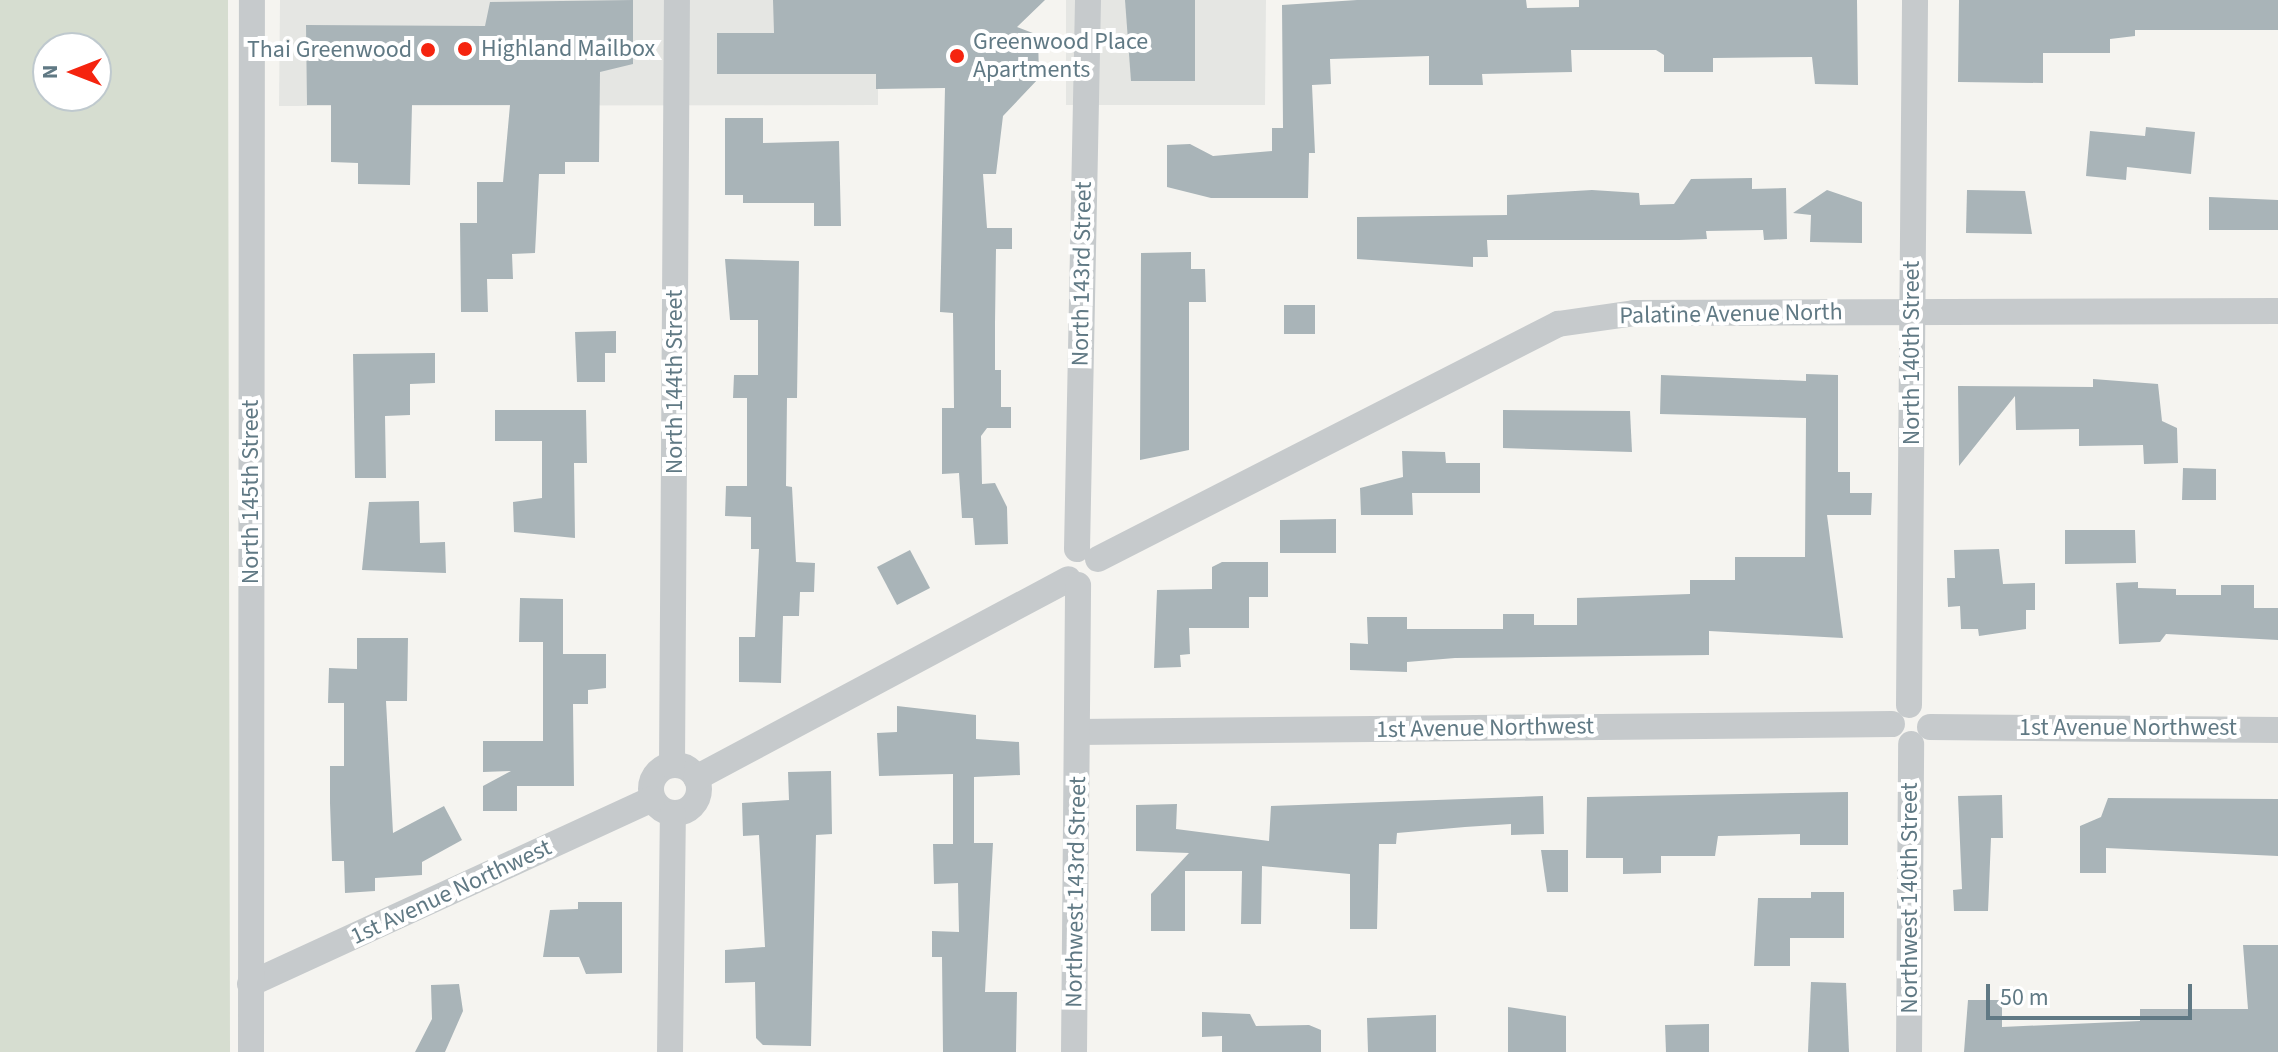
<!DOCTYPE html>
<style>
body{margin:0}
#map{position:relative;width:2278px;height:1052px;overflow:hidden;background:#f5f4f0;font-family:"Source Sans 3",sans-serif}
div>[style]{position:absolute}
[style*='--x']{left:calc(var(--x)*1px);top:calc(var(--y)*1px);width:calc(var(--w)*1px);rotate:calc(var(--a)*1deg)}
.built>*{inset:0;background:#e5e6e3}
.green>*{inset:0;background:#d6ddd0}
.building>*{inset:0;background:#a9b4b8}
.minor>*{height:26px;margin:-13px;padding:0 13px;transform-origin:13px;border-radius:13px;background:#c6cacc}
.minor>.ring{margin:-13px;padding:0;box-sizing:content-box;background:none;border:26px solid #c6cacc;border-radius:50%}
.dots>*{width:22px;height:22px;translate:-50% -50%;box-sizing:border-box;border:4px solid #fff;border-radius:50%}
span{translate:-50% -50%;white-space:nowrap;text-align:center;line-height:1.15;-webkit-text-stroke:8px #fff;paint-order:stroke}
.poi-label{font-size:24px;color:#607984}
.left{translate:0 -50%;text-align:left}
.right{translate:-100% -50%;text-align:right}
.street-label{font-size:24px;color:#607984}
.north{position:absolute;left:32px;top:32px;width:80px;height:80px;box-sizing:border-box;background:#fff;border:2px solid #bfc9ce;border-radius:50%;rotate:270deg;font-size:22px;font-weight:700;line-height:32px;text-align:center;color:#607984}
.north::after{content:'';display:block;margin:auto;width:28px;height:36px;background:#f5240f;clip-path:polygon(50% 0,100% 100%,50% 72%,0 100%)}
.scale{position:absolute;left:1986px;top:984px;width:206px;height:36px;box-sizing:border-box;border:4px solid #607984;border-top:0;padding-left:10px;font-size:24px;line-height:28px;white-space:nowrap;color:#607984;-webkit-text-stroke:6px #fff;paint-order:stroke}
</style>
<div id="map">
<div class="built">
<div style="clip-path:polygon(280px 0,878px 0,878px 105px,279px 106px)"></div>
<div style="clip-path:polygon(1066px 0,1266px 0,1265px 105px,1066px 105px)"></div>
</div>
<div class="green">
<div style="clip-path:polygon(evenodd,0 0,228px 0,230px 1052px,0 1052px,0 0,48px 48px,96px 48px,96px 96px,48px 96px,48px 48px)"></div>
</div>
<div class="building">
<div style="clip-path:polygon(633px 0,633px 64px,600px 72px,599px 162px,565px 162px,565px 174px,539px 174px,535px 253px,512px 254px,513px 279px,487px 279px,488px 312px,461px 312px,460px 223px,477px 223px,477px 182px,503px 182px,510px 105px,412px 105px,410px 185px,358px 184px,358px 163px,331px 162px,331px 105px,307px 105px,306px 25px,485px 26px,490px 2px)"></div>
<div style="clip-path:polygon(773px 0,1045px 0,1017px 27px,1038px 35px,1039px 78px,1003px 116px,996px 174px,983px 174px,987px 228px,1012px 228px,1012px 249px,996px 249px,995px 324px,995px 370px,1001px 370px,1001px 407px,1011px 407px,1011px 428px,987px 428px,981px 436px,982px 484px,995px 483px,1007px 507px,1008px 544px,975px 545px,973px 518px,962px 518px,959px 473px,942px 474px,942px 408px,954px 408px,953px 313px,940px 312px,945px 88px,876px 89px,876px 74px,717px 74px,717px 33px,774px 33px)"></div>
<div style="clip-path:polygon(1125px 0,1195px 0,1195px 81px,1131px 81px)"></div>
<div style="clip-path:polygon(1357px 0,1526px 0,1527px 8px,1579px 7px,1579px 0,1857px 0,1858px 85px,1815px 84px,1812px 57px,1713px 58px,1713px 72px,1664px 72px,1664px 55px,1656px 50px,1571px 50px,1572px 72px,1482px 74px,1483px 85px,1429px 85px,1429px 56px,1330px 59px,1331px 84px,1312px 85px,1315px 153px,1309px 153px,1308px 198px,1211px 198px,1167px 187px,1167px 145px,1190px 144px,1213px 156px,1272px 151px,1272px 128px,1283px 128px,1282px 5px)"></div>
<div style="clip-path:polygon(1959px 0,2278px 0,2278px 30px,2135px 30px,2135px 36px,2110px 39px,2110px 53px,2043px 53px,2043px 83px,1958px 82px)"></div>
<div style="clip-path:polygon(725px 118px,763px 118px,763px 143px,839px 141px,841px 226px,814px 226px,814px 203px,743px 203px,743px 195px,725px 195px)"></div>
<div style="clip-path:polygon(2146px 127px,2195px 132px,2191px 174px,2127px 167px,2126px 180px,2086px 176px,2090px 131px,2145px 136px)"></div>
<div style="clip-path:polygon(1752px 178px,1752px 189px,1786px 188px,1787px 239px,1764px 240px,1763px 230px,1706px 231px,1707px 239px,1679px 240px,1487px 240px,1488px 257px,1473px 257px,1473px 267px,1357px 259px,1357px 217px,1507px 215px,1507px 195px,1592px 190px,1639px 193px,1640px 205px,1674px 204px,1691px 179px)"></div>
<div style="clip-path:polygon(1827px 190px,1862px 202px,1862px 243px,1810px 242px,1811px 215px,1793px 213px)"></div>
<div style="clip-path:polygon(1967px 190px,2025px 191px,2032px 234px,1966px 233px)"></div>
<div style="clip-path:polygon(2209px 197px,2278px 200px,2278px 230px,2209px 230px)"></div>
<div style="clip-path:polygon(1191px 252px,1191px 269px,1205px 269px,1206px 302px,1189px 302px,1189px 450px,1140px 460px,1141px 253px)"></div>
<div style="clip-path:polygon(725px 259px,799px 261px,797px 398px,787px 398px,786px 486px,792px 487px,796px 562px,815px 563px,814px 592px,800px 592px,799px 616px,783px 616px,781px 683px,739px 682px,739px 637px,755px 637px,759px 549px,751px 549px,751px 517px,725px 516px,726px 486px,747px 486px,747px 398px,733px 398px,734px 375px,758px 375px,758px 320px,730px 320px)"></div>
<div style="clip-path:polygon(1284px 305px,1315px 305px,1315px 334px,1284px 334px)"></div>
<div style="clip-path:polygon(616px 331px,616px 353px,605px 353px,605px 382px,577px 382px,575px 332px)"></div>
<div style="clip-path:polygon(435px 353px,435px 383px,410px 384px,410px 415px,385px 416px,386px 478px,355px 478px,353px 354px)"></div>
<div style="clip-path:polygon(1806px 374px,1838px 375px,1838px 472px,1850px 472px,1850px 493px,1872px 493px,1871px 515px,1827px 515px,1843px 638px,1709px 631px,1709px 655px,1455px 658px,1407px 662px,1407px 672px,1350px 670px,1350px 643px,1368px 644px,1367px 617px,1407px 617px,1407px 629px,1503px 629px,1503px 614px,1534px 614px,1534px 625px,1577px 625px,1577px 598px,1690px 594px,1690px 580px,1735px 580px,1735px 557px,1805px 557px,1806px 418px,1660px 414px,1661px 375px,1806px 381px)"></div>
<div style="clip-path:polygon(2093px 379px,2158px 384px,2162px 421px,2177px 428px,2178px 463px,2144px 464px,2143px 445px,2079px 446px,2079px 429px,2016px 430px,2015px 396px,1959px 466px,1958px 386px,2093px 387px)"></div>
<div style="clip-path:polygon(495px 410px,586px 410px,587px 463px,574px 463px,575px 538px,514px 532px,513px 502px,542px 498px,542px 441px,495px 441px)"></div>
<div style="clip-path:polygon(1503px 410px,1630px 411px,1632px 452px,1503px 448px)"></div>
<div style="clip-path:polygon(1402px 451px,1445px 452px,1446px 463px,1480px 463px,1480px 493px,1412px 493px,1413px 515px,1361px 515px,1360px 488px,1403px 477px)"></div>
<div style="clip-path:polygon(2183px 468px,2216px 469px,2216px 500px,2182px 500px)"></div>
<div style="clip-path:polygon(419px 501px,420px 543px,445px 542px,446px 573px,362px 570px,369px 502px)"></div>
<div style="clip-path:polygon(1336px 519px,1336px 553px,1280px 553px,1280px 520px)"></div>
<div style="clip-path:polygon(2065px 530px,2135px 530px,2136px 563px,2065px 564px)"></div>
<div style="clip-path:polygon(1999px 549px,2003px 584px,2035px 583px,2035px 610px,2026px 610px,2026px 629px,1979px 636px,1978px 629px,1961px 629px,1960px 606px,1948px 607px,1947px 578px,1955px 578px,1954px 550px)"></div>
<div style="clip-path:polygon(910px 550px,930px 588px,897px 605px,877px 567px)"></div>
<div style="clip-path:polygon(1222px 562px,1268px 562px,1268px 597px,1249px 597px,1249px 628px,1189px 628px,1190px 654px,1180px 655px,1181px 667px,1154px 668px,1157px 590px,1212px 589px,1212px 567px)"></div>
<div style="clip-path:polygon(2138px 582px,2138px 588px,2176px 589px,2176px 595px,2221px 595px,2221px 585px,2254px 585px,2254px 608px,2278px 608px,2278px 640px,2166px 634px,2160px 642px,2119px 644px,2116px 583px)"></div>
<div style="clip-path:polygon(520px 598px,563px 599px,563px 654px,606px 654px,606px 688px,588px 690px,588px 704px,573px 704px,574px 786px,517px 786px,517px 811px,483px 811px,483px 786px,511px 771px,483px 772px,483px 741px,543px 741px,543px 642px,519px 642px)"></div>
<div style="clip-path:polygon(357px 638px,408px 638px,407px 701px,386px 701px,393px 833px,444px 806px,462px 840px,422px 862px,422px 875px,375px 878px,375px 891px,345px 893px,344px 861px,332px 861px,330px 803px,330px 766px,344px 766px,344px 703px,328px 703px,329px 668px,357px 669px)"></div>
<div style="clip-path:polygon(897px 706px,976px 715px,976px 739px,1019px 742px,1020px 775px,974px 777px,974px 843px,993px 843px,985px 992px,1017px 992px,1016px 1052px,943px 1052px,942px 957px,932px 957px,932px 931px,959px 932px,958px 883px,934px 884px,933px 844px,953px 844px,953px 774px,879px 776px,877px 733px,897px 732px)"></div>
<div style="clip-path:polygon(831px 771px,832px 834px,816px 835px,811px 1046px,763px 1045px,756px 1038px,755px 982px,725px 983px,725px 950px,765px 947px,759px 835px,743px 836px,742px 803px,789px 800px,788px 772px)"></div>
<div style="clip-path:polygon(1848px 792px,1848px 845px,1800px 845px,1800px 834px,1718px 836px,1715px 856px,1661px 856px,1661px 873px,1623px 874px,1623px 858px,1586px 858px,1587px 797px)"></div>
<div style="clip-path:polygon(2002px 795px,2003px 838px,1991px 838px,1988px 911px,1954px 911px,1953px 890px,1962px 889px,1958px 796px)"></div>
<div style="clip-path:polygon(1543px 796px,1544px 834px,1511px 835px,1511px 824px,1465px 827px,1397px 833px,1396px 844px,1379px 844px,1377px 929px,1350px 929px,1350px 874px,1262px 866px,1261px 924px,1241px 924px,1242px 871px,1185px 871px,1185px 931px,1151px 931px,1151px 894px,1189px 853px,1136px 851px,1136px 805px,1177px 804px,1176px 829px,1269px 841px,1271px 806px)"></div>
<div style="clip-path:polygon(2108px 798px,2278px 799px,2278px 856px,2106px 848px,2106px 873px,2080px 873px,2080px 826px,2101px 817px)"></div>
<div style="clip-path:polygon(1541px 850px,1568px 850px,1568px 892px,1547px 892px)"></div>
<div style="clip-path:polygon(1811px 892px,1844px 892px,1844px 938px,1790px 938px,1790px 966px,1754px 966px,1758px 898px,1811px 898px)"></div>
<div style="clip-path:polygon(578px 902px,622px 902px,622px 973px,586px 974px,579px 957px,543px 957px,550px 910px,578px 909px)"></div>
<div style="clip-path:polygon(2243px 945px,2278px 945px,2278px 1052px,1964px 1052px,1968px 1000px,2002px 1000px,2002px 1027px,2140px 1021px,2140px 1009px,2248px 1009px)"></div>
<div style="clip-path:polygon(1811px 982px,1846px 983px,1849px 1052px,1808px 1052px)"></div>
<div style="clip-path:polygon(459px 984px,463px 1011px,445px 1052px,415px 1052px,432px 1019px,431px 985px)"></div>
<div style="clip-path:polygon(1508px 1007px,1566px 1016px,1566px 1052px,1508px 1052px)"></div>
<div style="clip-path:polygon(1202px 1012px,1250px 1014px,1256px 1026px,1309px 1025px,1321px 1030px,1321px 1052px,1222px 1052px,1222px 1036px,1202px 1037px)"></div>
<div style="clip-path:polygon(1436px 1015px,1436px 1052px,1368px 1052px,1367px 1018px)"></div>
<div style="clip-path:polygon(1709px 1024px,1709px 1052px,1666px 1052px,1665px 1025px)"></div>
</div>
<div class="minor">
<div style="--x:1077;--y:549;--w:549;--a:-88.85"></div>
<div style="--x:1098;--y:559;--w:517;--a:-27.06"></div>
<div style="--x:1558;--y:324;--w:77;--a:-8.2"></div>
<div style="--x:1634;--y:313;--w:644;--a:-0.18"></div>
<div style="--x:1909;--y:705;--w:705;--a:-89.51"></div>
<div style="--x:1930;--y:727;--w:348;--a:0.5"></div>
<div style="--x:1078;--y:732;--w:814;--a:-0.56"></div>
<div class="ring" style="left:651px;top:765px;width:22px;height:22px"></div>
<div style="--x:672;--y:765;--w:765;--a:-89.63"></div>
<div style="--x:696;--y:778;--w:422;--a:-28.1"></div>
<div style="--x:250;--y:984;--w:443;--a:-24.7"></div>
<div style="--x:251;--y:1052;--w:1052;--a:-89.95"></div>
<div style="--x:670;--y:1052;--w:238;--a:-89.3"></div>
<div style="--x:1074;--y:1052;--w:467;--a:-89.5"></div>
<div style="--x:1909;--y:1052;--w:308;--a:-89.6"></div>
</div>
<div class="dots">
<div style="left:465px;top:49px;background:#f5240f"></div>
<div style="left:428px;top:50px;background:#f5240f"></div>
<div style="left:957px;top:56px;background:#f5240f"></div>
</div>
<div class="poi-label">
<span class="left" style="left:973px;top:56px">Greenwood Place<br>Apartments</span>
<span class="left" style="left:481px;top:49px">Highland Mailbox</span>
<span class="right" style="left:412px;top:50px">Thai Greenwood</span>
</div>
<div class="street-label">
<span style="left:1082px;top:274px;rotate:-89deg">North 143rd Street</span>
<span style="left:1731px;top:314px;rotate:-1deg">Palatine Avenue North</span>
<span style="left:1912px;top:353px;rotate:-90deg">North 140th Street</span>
<span style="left:675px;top:382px;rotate:-90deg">North 144th Street</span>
<span style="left:251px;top:492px;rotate:-90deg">North 145th Street</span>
<span style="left:1485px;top:728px;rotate:-1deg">1st Avenue Northwest</span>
<span style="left:2128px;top:728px">1st Avenue Northwest</span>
<span style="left:451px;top:892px;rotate:-25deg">1st Avenue Northwest</span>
<span style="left:1076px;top:892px;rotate:-89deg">Northwest 143rd Street</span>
<span style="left:1910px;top:898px;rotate:-90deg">Northwest 140th Street</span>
</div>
<div class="north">N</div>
<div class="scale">50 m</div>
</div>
